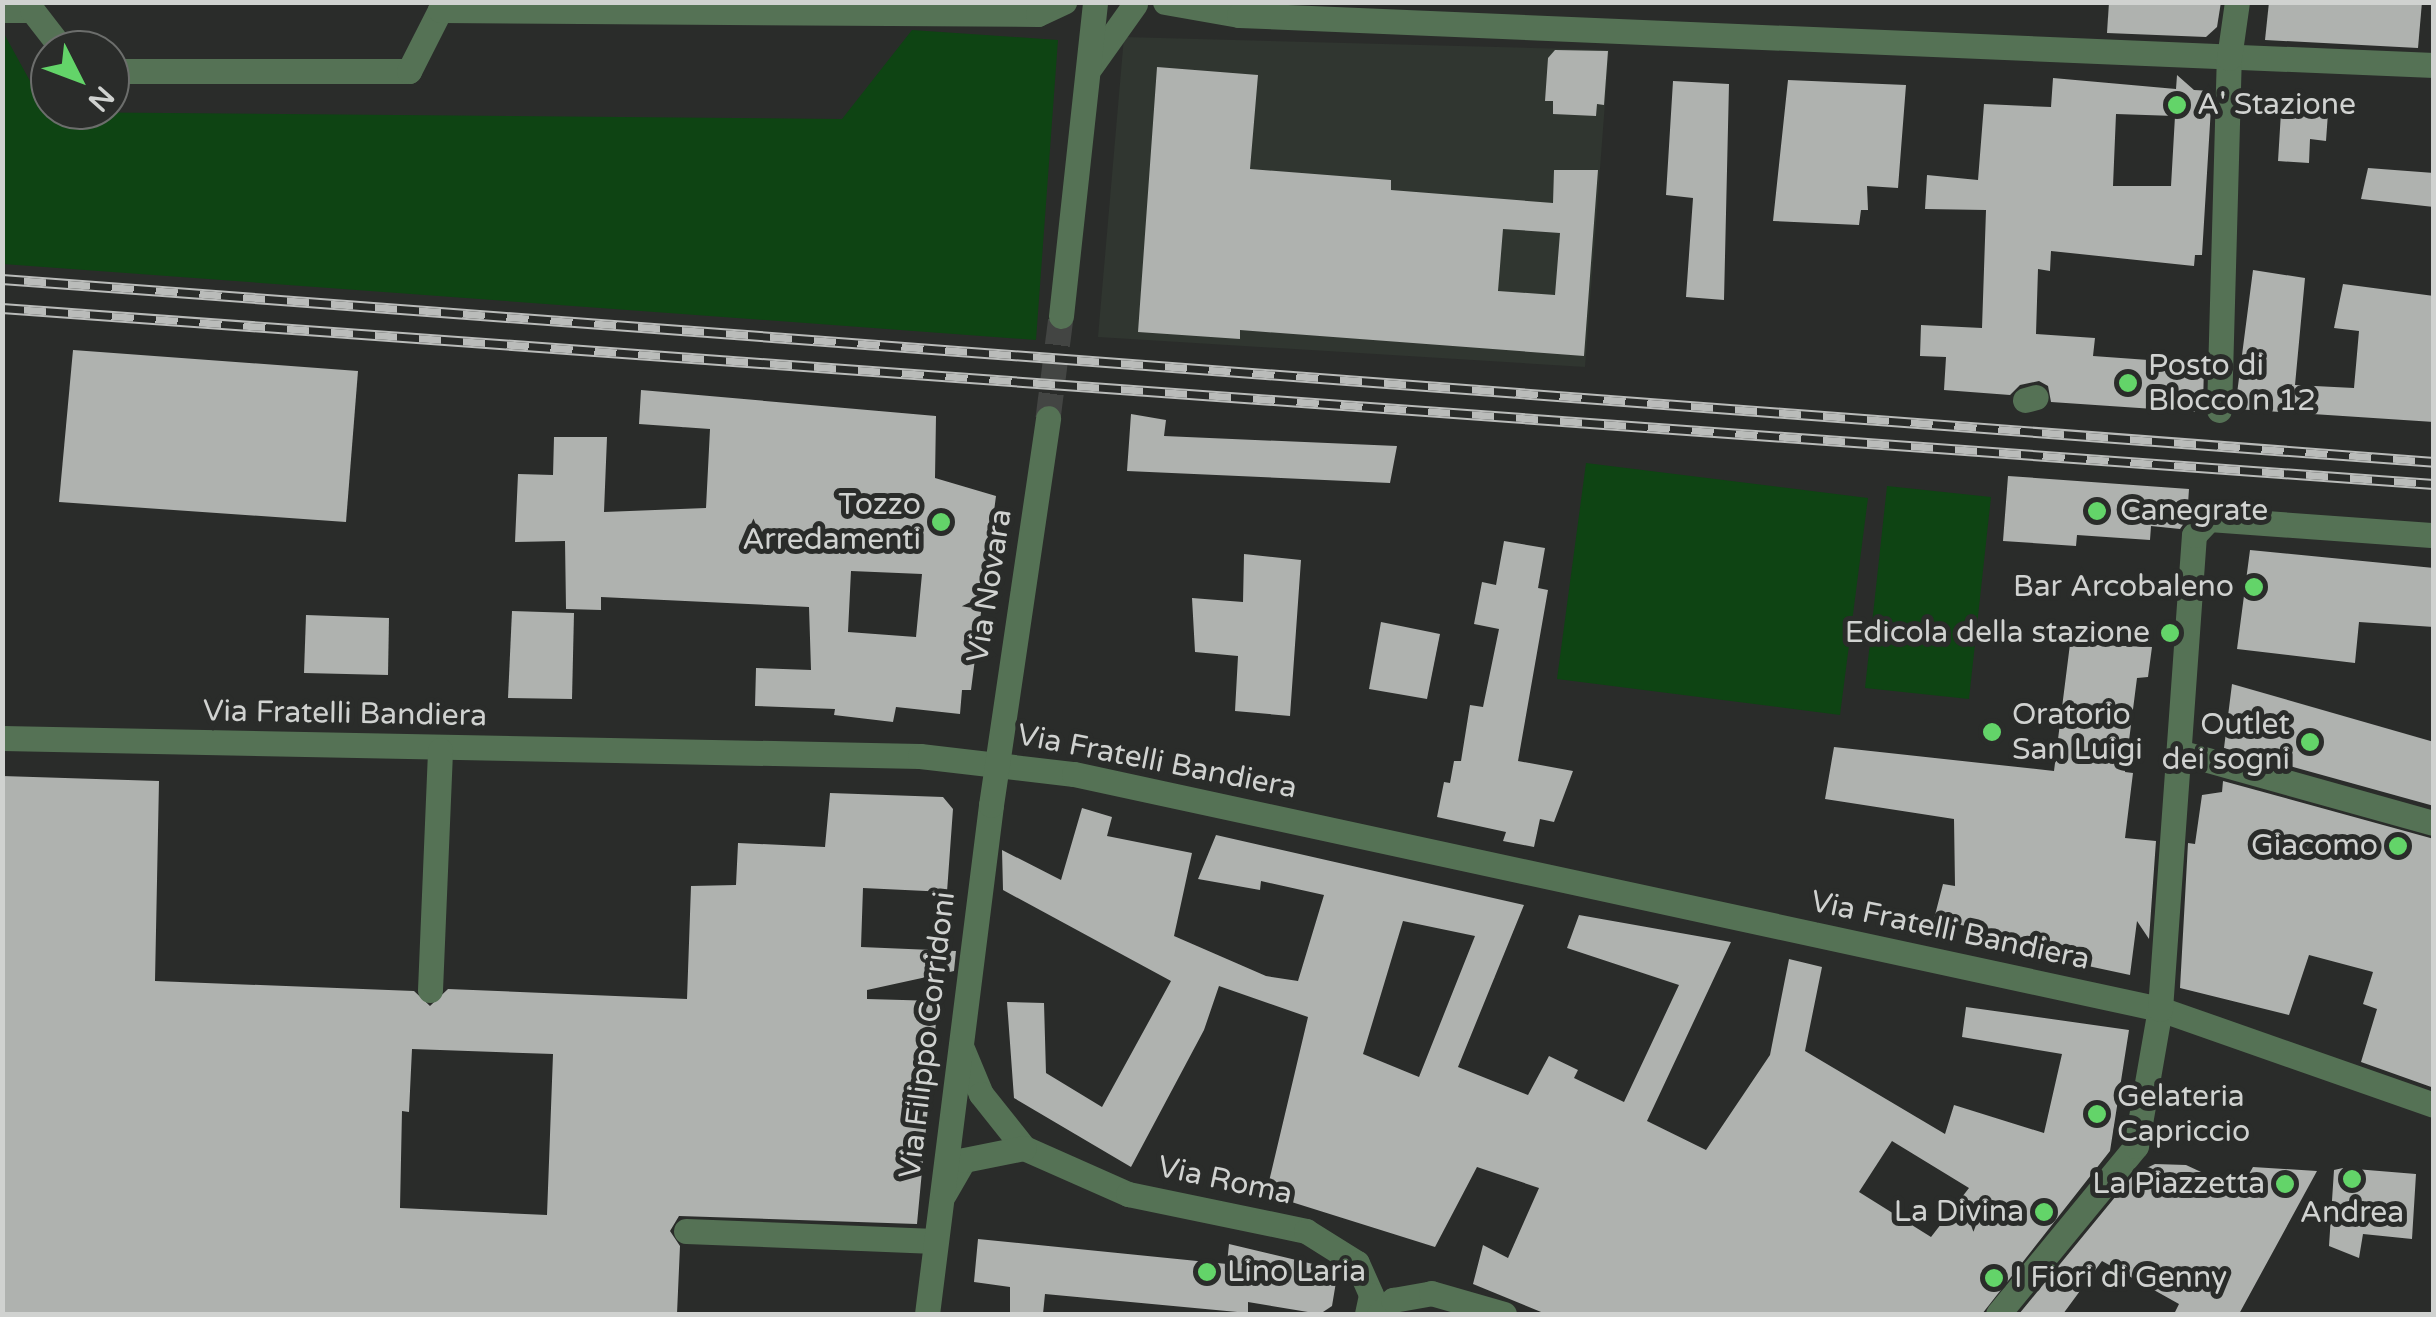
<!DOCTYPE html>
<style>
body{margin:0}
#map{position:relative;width:2436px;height:1317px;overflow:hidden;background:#2a2c2a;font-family:"Varela Round",sans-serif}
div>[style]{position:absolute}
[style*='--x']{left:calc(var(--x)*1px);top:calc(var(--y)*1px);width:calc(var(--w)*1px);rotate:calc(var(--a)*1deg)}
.built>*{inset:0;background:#303630}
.green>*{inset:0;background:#0e4413}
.building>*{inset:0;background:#afb2af}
.minor-tunnel>*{height:25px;margin-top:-12.5px;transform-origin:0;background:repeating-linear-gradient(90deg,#434543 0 25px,transparent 0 37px)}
.minor>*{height:25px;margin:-12.5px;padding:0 12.5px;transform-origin:12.5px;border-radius:12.5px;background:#557255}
.rail>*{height:11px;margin-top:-5.5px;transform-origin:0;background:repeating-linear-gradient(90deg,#2a2c2a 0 22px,#babcba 0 44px);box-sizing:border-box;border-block:2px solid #babcba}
.dots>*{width:28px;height:28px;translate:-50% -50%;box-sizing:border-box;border:5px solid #2a2c2a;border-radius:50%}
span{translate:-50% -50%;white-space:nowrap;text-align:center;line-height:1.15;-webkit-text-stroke:10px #2a2c2a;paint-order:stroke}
.poi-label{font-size:30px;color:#d0d2d0}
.left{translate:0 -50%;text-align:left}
.right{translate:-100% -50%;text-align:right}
.street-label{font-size:30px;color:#d0d2d0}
.frame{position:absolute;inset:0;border:5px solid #d0d2d0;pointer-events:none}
.north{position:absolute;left:30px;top:30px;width:100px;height:100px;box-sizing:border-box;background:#2a2c2a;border:2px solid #6c6e6c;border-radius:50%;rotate:132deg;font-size:28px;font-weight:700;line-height:40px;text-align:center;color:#d0d2d0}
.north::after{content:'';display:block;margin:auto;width:35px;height:45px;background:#63d469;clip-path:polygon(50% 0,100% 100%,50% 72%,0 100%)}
</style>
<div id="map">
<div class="built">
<div style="clip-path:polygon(1124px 37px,1609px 50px,1585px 367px,1098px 337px)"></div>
</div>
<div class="green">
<div style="clip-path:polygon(2px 30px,47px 112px,842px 119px,912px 30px,1058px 40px,1036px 340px,3px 264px)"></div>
<div style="clip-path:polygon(1586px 463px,1868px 498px,1840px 715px,1557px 679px)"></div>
<div style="clip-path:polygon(1887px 486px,1991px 497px,1969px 699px,1865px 688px)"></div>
</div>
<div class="building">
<div style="clip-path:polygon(2109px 2px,2221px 2px,2217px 27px,2206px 37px,2107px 33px)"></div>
<div style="clip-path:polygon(2269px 2px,2422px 2px,2418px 48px,2265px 40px)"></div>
<div style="clip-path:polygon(1555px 50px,1608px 51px,1604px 105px,1597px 104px,1596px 116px,1553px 114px,1553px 101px,1545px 101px,1548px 58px)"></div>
<div style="clip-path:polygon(evenodd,1157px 67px,1258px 75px,1250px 169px,1391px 180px,1391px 190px,1553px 203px,1554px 170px,1598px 170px,1584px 356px,1240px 330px,1240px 339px,1138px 332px,1157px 67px,1503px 229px,1560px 233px,1555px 295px,1498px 291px,1503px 229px)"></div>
<div style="clip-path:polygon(evenodd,2177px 75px,2194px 90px,2212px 91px,2202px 255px,2195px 255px,2194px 266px,2051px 251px,2050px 271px,2038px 269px,2036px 334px,2095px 338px,2093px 356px,2204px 364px,2203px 407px,2198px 412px,2051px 402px,2048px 386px,2039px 381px,2020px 385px,2010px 395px,1944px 390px,1946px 357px,1920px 356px,1921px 325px,1982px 328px,1986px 210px,1925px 209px,1927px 175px,1978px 180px,1984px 104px,2051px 107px,2053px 78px,2176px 89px,2177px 75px,2116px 114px,2175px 116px,2171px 186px,2113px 186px,2116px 114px)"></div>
<div style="clip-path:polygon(1788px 80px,1906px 85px,1898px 188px,1867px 186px,1868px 210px,1861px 210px,1859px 225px,1773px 221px)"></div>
<div style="clip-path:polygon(1673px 81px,1729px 84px,1724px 300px,1686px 297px,1693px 198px,1666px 195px)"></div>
<div style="clip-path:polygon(2282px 96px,2329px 99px,2326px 141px,2310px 139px,2309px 163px,2278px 161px)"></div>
<div style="clip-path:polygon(2368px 168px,2434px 173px,2434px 207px,2361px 199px)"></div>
<div style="clip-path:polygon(2253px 270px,2305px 278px,2295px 385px,2354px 388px,2359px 331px,2334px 328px,2343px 284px,2434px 296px,2434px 422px,2235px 409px)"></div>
<div style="clip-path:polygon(73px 350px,358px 371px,346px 522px,59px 502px)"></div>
<div style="clip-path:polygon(evenodd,641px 390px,936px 416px,935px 478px,996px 496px,971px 690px,962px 690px,960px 714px,896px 707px,893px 722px,834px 715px,835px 709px,755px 706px,756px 668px,811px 670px,809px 607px,601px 597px,601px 610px,566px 609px,565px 541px,515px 542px,518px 474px,553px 475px,554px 437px,607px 437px,604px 512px,706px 508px,710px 429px,639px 424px,641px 390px,851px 571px,922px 574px,916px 637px,848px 632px,851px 571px)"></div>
<div style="clip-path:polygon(1131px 414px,1166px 420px,1164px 436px,1397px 446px,1390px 483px,1127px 471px)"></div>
<div style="clip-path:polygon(2008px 476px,2189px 489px,2187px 519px,2180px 529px,2151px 526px,2150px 540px,2077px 535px,2076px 546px,2003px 541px)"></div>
<div style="clip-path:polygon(1504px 541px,1545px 548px,1538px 588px,1548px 590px,1518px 761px,1573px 771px,1554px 822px,1540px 819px,1534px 847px,1503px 841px,1506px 832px,1437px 817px,1444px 782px,1450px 783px,1454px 761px,1461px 761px,1470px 705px,1483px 707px,1499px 629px,1474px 624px,1482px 582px,1496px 585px)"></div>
<div style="clip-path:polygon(2250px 550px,2434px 568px,2434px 627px,2359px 622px,2355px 663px,2237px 649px)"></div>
<div style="clip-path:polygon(1244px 554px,1301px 560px,1290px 716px,1235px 711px,1238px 656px,1195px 652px,1192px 598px,1243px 602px)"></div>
<div style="clip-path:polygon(512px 611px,574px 613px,572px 699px,508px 698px)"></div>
<div style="clip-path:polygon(306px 615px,389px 618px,388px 675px,304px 673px)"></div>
<div style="clip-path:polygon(1381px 622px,1440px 634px,1427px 699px,1369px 689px)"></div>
<div style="clip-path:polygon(2070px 644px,2152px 647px,2148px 677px,2137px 678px,2125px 772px,2133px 773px,2125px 838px,2156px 841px,2149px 939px,2137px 921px,2130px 975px,1999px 947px,2001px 934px,1934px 919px,1943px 884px,1955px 886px,1954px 819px,1825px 799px,1834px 747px,2054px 771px)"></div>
<div style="clip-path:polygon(2232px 684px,2434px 742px,2434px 806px,2224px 748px)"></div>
<div style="clip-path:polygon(evenodd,2px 776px,159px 781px,155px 981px,414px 991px,430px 1006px,448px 989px,687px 999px,691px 886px,736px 885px,738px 843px,825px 847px,830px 793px,943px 797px,953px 809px,947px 892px,863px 888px,861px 947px,956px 951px,954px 971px,867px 990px,867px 999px,938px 1001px,917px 1224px,679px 1216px,670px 1231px,680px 1246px,677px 1314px,2px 1314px,2px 776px,412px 1049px,553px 1054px,547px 1215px,400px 1208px,402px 1111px,409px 1112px,412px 1049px)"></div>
<div style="clip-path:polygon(2223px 781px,2434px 839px,2434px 1088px,2361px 1062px,2377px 1009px,2363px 1004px,2373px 972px,2309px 955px,2289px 1015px,2180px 988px,2188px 843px,2195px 844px,2202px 795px,2222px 792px)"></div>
<div style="clip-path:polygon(evenodd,1082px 808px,1112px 817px,1107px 836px,1192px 853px,1174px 936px,1266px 976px,1298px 981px,1324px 895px,1261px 881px,1260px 890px,1198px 879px,1216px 835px,1524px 905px,1458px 1067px,1528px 1095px,1549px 1056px,1578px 1070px,1574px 1078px,1624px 1102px,1679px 985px,1567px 948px,1579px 915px,1731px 942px,1647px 1121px,1706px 1150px,1770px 1055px,1789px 959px,1822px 967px,1805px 1051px,1945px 1134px,1954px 1105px,2044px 1133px,2062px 1054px,1962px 1037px,1966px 1007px,2129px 1030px,2110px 1151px,1982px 1314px,1546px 1314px,1473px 1284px,1483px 1245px,1508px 1258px,1539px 1188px,1477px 1167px,1435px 1247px,1266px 1194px,1308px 1017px,1219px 986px,1204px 1030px,1131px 1167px,1014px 1098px,1007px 1002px,1044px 1003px,1046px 1073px,1102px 1107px,1171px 981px,1003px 890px,1002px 850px,1061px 880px,1082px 808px,1403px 921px,1475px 936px,1419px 1077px,1363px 1054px,1403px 921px,1082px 808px,1892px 1141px,1969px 1188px,1931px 1237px,1859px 1192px,1892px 1141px)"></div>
<div style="clip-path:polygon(2155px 1164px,2186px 1165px,2240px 1190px,2253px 1167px,2317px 1171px,2239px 1314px,2174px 1314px,2179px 1304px,2102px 1261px,2063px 1314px,2019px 1314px,2134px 1174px)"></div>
<div style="clip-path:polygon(2343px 1168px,2416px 1174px,2412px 1239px,2363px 1234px,2359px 1258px,2329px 1246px,2334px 1170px)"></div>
<div style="clip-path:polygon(978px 1239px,1227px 1264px,1229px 1244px,1338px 1270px,1332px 1306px,1320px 1314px,1248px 1302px,1248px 1313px,1045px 1294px,1043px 1314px,1010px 1314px,1010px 1287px,974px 1282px)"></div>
</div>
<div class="minor-tunnel">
<div style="--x:1048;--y:418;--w:103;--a:-82.7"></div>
</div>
<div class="minor">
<div style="--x:1165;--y:2;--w:75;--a:10"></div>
<div style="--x:1239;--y:15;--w:1196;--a:2.4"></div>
<div style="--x:2;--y:10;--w:30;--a:0"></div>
<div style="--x:32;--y:10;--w:51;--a:52.2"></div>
<div style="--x:1091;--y:66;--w:76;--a:-54.6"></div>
<div style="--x:110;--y:71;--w:299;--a:0"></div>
<div style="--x:409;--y:71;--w:68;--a:-63.1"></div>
<div style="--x:440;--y:10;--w:598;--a:0.38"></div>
<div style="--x:1038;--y:14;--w:29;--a:-25"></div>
<div style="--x:1061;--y:316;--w:316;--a:-83.8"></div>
<div style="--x:2025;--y:400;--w:11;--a:-15"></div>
<div style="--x:2219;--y:410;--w:352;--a:-88.4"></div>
<div style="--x:2229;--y:58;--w:57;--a:-81.9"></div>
<div style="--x:2;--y:738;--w:918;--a:1.12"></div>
<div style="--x:920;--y:756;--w:155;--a:6.7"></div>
<div style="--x:1074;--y:774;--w:1111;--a:12.21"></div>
<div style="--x:2160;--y:1009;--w:290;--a:19.3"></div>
<div style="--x:2179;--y:752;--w:265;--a:15.6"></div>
<div style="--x:430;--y:990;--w:240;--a:-87.6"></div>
<div style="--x:961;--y:1046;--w:52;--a:67.4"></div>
<div style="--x:981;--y:1094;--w:69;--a:51.5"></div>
<div style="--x:1024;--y:1148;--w:114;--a:23.9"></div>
<div style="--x:1128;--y:1194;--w:182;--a:11.7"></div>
<div style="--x:1306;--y:1231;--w:60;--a:32.1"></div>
<div style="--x:1357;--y:1263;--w:35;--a:66"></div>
<div style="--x:1371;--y:1295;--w:19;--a:102"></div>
<div style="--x:944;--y:1194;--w:39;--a:-60"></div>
<div style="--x:964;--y:1160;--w:61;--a:-11.3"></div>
<div style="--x:686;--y:1231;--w:249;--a:2.3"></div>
<div style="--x:927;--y:1314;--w:513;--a:-82.83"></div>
<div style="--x:991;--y:805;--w:391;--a:-81.6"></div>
<div style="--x:1379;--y:1314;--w:20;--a:-45"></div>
<div style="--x:1393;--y:1300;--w:39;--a:-10"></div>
<div style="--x:1431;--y:1293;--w:76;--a:16"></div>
<div style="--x:1998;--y:1314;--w:217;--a:-50.6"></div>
<div style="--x:2136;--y:1146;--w:139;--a:-80.1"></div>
<div style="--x:2160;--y:1009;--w:475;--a:-85.9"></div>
<div style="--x:2194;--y:535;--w:22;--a:-47"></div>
<div style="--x:2209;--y:519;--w:226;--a:4.1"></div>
</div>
<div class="rail">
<div style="--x:2;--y:279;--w:2439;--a:4.3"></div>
<div style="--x:2;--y:308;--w:2438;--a:4.14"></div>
</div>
<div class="dots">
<div style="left:2177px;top:105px;background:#63d469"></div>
<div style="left:2128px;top:383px;background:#63d469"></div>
<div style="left:2097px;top:511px;background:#63d469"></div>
<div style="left:941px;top:522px;background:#63d469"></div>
<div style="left:2254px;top:587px;background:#63d469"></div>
<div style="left:2170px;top:633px;background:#63d469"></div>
<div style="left:1992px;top:732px;background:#63d469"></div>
<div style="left:2310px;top:742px;background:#63d469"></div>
<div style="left:2398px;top:846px;background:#63d469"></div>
<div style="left:2097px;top:1114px;background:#63d469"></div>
<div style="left:2352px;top:1179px;background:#63d469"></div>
<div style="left:2285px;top:1184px;background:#63d469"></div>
<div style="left:2044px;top:1212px;background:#63d469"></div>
<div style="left:1207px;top:1272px;background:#63d469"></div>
<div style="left:1994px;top:1278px;background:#63d469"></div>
</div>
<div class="poi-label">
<span class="left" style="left:2197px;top:105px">A' Stazione</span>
<span class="left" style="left:2148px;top:383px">Posto di<br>Blocco n 12</span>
<span class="right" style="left:921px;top:522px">Tozzo<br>Arredamenti</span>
<span class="left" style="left:2120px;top:511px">Canegrate</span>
<span class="right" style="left:2234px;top:587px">Bar Arcobaleno</span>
<span class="right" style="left:2150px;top:633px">Edicola della stazione</span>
<span class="left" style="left:2012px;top:732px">Oratorio<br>San Luigi</span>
<span class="right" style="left:2290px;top:742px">Outlet<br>dei sogni</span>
<span class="right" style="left:2378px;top:846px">Giacomo</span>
<span class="left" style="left:2117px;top:1114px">Gelateria<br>Capriccio</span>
<span class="right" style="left:2265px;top:1184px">La Piazzetta</span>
<span class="right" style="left:2024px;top:1212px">La Divina</span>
<span style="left:2352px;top:1213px">Andrea</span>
<span class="left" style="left:1227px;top:1272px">Lino Laria</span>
<span class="left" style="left:2014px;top:1278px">I Fiori di Genny</span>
</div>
<div class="street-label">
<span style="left:990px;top:586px;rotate:-81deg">Via Novara</span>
<span style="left:345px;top:714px;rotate:1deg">Via Fratelli Bandiera</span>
<span style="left:1157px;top:762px;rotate:11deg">Via Fratelli Bandiera</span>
<span style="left:1950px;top:931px;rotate:12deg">Via Fratelli Bandiera</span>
<span style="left:928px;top:1035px;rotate:-83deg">Via Filippo Corridoni</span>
<span style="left:1225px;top:1181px;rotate:12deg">Via Roma</span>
</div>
<div class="frame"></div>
<div class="north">N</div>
</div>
